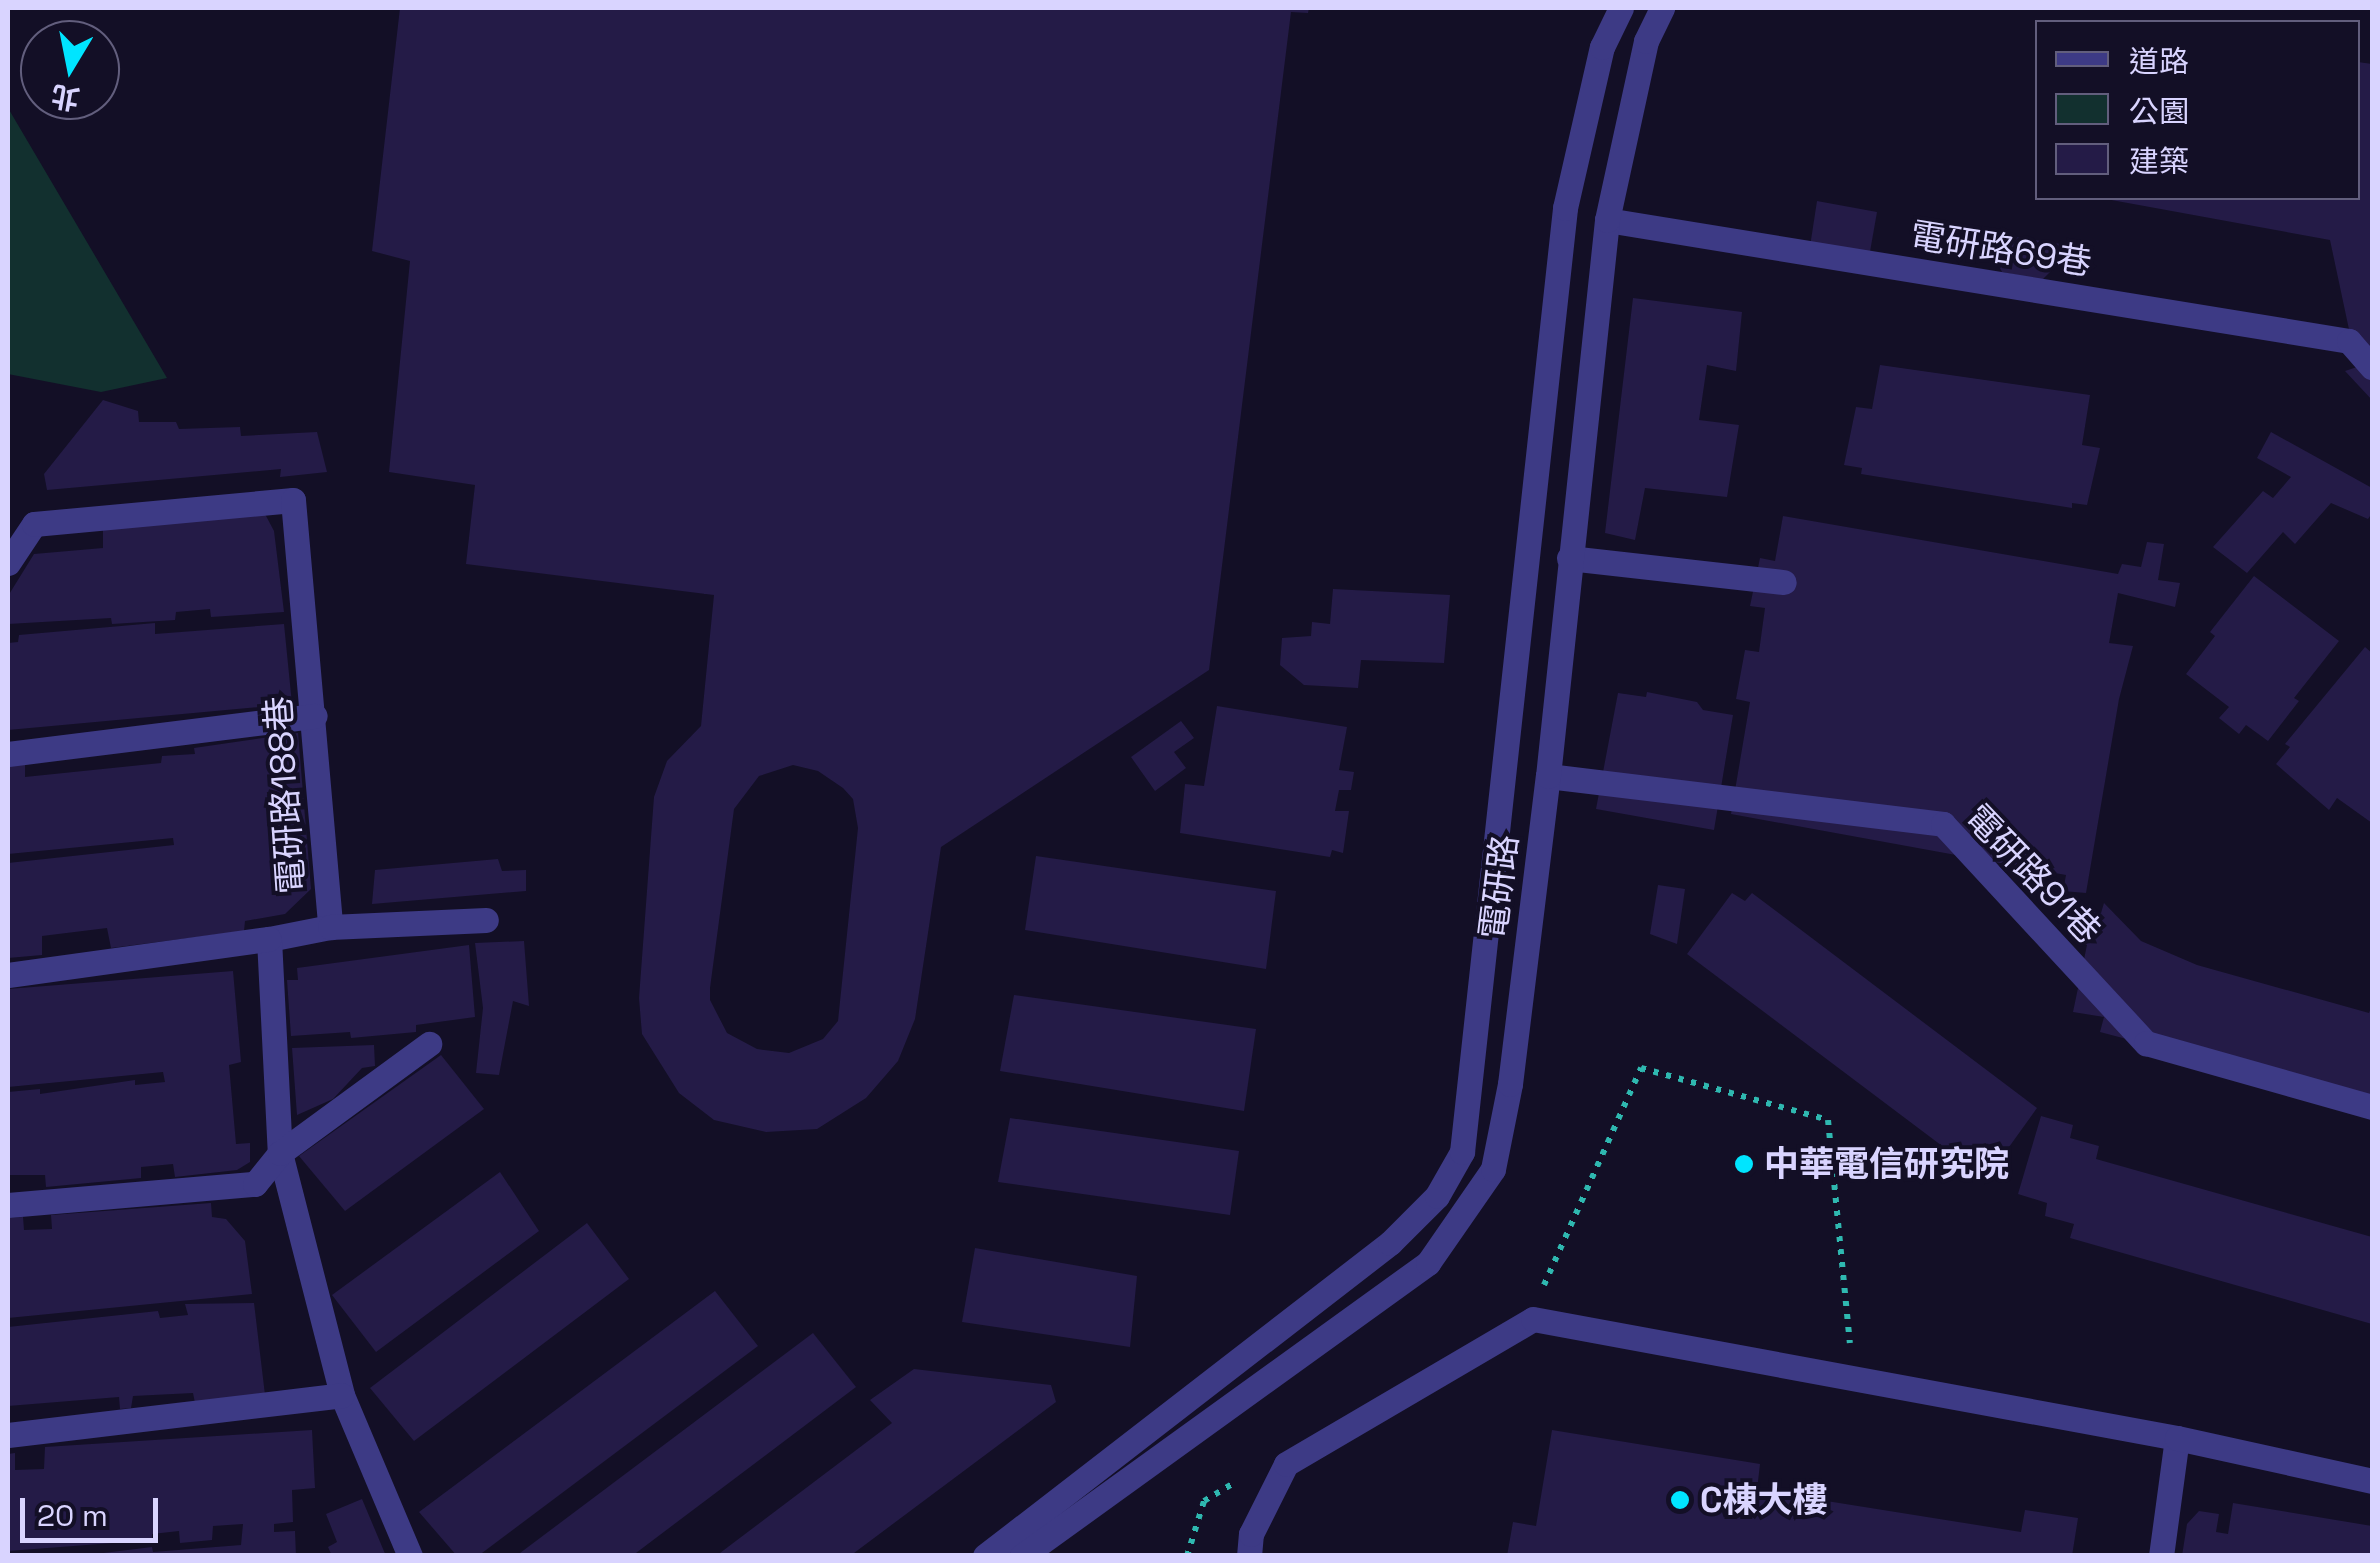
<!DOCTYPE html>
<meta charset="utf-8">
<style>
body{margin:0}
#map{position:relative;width:2380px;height:1563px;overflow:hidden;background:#130f26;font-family:"Space Grotesk","Noto Sans TC",sans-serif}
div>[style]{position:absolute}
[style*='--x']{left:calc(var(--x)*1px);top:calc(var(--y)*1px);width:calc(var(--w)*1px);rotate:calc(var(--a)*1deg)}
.green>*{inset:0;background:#12302f}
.building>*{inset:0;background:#241b47}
.path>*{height:6px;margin-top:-3px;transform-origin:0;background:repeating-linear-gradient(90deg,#2fb8b0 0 5px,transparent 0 13px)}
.minor>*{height:25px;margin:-12.5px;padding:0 12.5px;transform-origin:12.5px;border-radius:12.5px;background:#3d3a85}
.dots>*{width:28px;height:28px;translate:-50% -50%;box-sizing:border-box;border:5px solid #130f26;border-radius:50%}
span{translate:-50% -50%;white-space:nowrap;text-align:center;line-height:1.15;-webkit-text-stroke:8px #130f26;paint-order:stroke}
.street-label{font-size:35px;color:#d9d4ff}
.poi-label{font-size:35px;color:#d9d4ff;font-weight:700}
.left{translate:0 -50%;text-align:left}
.frame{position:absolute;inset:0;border:10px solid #d9d4ff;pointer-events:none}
.legend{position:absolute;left:2035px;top:20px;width:325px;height:180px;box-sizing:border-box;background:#130f26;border:2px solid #625e7d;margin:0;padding:12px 18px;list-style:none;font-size:30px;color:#d9d4ff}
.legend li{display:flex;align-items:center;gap:20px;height:50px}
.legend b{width:50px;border:2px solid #625e7d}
.north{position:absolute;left:20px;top:20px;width:100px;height:100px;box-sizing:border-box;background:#130f26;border:2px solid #625e7d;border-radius:50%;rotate:190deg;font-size:28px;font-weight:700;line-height:40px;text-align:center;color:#d9d4ff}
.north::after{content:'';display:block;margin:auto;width:35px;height:45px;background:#00e5ff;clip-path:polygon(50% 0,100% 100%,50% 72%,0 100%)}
.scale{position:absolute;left:20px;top:1498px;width:138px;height:45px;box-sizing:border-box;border:5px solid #d9d4ff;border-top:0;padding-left:12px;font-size:30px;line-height:35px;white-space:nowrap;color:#d9d4ff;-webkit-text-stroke:8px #130f26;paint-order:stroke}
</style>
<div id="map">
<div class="green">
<div style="clip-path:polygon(8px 108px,167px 378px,101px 392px,8px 374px)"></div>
</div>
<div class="building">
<div style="clip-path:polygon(evenodd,400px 8px,1309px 8px,1308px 13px,1291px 12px,1209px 670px,941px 847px,915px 1019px,898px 1061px,866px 1098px,817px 1129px,766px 1132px,714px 1120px,679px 1093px,642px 1034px,639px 998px,654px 797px,667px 761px,701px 726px,714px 595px,466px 564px,475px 485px,389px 472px,410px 261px,372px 251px,400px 8px,793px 765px,818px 771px,843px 788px,853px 799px,858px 828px,838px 1021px,823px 1039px,789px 1053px,757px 1049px,727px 1033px,710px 1000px,710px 988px,734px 809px,759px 776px,793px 765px)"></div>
<div style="clip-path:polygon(2358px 62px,2372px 64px,2372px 400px,2345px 371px,2357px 367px,2330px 240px,2106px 199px,2358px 198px)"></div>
<div style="clip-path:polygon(1817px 201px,1877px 212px,1868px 263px,1809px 253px)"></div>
<div style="clip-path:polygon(1992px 233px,2067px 245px,2065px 257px,2042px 280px,2002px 272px,1988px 245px)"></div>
<div style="clip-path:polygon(1633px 298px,1742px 312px,1736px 371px,1707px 365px,1699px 420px,1739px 425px,1727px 497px,1645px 488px,1635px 540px,1605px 533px)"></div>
<div style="clip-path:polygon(1880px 365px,2090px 395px,2082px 445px,2100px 448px,2087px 505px,2072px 503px,2072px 508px,1861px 474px,1862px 468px,1844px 465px,1856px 407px,1872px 409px)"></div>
<div style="clip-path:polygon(103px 400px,138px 411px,139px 422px,176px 422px,179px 429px,240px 427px,241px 436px,317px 432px,327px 472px,280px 477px,281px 469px,47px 490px,44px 474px)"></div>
<div style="clip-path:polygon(2271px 432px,2372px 488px,2372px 513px,2368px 519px,2331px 503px,2295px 544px,2283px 532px,2247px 573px,2213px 547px,2263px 491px,2273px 498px,2291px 477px,2257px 458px)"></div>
<div style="clip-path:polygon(265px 514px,274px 531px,284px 612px,211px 617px,210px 609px,176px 612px,175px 620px,112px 624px,111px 618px,8px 624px,8px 596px,34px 554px,103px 548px,103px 526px)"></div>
<div style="clip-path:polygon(1783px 516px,2118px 574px,2122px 564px,2141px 567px,2147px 542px,2164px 544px,2158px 580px,2180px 583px,2175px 607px,2118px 593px,2109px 643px,2133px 646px,2119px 699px,2086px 893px,2063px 891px,2066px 875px,1731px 814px,1750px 702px,1736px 699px,1745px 650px,1759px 652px,1765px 608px,1750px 606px,1760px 558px,1775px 561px)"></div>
<div style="clip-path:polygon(2254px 576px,2339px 641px,2294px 698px,2299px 701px,2268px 741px,2246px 725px,2239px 734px,2219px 718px,2229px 707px,2186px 674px,2215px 636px,2210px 632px)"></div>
<div style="clip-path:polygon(1333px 589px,1450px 595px,1444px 663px,1361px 660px,1358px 688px,1304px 685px,1280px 665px,1282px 638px,1311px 636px,1312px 622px,1330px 624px)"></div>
<div style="clip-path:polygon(155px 623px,155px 634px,284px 624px,292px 704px,8px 730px,8px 643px,18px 642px,19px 635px)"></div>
<div style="clip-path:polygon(2365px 647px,2372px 653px,2372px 823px,2337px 798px,2329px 810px,2276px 764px,2290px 747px,2285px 744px)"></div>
<div style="clip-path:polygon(1647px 692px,1697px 702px,1703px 710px,1733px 715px,1714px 830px,1596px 809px,1618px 693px,1646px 697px)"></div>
<div style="clip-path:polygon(1217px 706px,1347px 727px,1339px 770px,1354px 772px,1351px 790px,1339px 790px,1335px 811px,1349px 811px,1343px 853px,1332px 850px,1330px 857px,1180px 833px,1185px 784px,1204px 786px)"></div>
<div style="clip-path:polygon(1181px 721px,1194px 738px,1174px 752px,1186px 768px,1155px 791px,1131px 757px)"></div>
<div style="clip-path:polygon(298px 733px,311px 889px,285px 914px,245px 921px,244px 931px,111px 948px,107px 928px,42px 936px,42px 955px,8px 958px,8px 863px,174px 845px,173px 838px,8px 854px,8px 762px,25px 760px,25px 777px,161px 763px,162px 756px,195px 754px,194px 748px)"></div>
<div style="clip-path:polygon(1036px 856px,1276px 891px,1266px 969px,1025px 930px)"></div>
<div style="clip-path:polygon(498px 859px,502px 871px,526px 870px,526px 891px,372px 904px,375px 870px)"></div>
<div style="clip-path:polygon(1658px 885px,1685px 889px,1677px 944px,1650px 934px)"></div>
<div style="clip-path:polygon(1732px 893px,1745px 901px,1752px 893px,2037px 1108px,1986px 1179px,1687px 954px)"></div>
<div style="clip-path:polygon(2104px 903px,2141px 941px,2197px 965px,2369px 1013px,2372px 1005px,2372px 1104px,2100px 1032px,2104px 1017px,2073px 1012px,2087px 945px,2081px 944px,2092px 911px,2101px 913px)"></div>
<div style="clip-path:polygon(524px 941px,529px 1006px,513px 1001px,499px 1075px,476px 1073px,483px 1008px,475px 943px)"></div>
<div style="clip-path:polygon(469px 945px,475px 1017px,416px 1025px,416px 1032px,351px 1038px,350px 1032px,291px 1036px,287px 980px,298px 980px,297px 968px)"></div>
<div style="clip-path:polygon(233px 971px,241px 1062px,229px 1065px,236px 1144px,250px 1143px,250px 1162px,237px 1170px,175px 1177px,173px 1164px,141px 1167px,141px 1178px,46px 1187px,45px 1175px,8px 1175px,8px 1092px,40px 1089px,40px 1094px,135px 1080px,135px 1085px,165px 1082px,163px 1072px,8px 1087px,8px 989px)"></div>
<div style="clip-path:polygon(1014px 995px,1256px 1029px,1244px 1111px,1000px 1071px)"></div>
<div style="clip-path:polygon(374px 1045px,375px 1066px,362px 1068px,333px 1099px,297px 1115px,292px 1048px)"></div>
<div style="clip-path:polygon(441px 1055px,484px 1109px,345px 1211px,299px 1156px)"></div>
<div style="clip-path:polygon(2041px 1116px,2073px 1125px,2070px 1138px,2099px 1146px,2096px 1159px,2372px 1237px,2372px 1324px,2070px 1238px,2074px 1224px,2045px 1216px,2047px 1203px,2018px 1194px)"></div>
<div style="clip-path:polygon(1010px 1118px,1239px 1151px,1230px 1215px,998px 1182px)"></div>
<div style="clip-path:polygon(500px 1172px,539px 1231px,376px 1352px,332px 1295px)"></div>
<div style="clip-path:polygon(211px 1203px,212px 1217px,226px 1219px,245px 1241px,252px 1294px,8px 1318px,8px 1218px,23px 1217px,24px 1230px,52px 1229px,51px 1215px)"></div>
<div style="clip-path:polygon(587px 1223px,629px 1279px,414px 1441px,370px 1388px)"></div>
<div style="clip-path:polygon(975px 1248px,1137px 1276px,1130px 1347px,962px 1322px)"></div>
<div style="clip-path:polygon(715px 1291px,758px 1346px,478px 1556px,457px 1556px,419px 1512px)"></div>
<div style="clip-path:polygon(254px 1303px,265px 1395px,195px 1403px,193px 1393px,133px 1396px,131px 1408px,120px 1409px,119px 1397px,8px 1406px,8px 1327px,158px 1311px,160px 1318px,188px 1315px,185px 1304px)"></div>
<div style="clip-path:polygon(813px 1333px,856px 1387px,632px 1556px,516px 1556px)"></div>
<div style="clip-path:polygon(914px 1369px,1051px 1385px,1056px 1402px,850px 1556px,716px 1556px,892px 1423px,870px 1400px)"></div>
<div style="clip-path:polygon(312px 1430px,315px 1488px,292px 1490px,293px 1522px,274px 1524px,274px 1532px,295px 1531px,296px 1556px,79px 1556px,152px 1547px,153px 1552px,241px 1545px,243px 1524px,213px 1526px,212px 1540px,180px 1543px,179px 1531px,152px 1534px,152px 1540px,8px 1551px,8px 1454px,15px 1453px,15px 1470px,44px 1469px,45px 1447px)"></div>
<div style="clip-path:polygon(1552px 1430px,1760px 1464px,1757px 1490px,2021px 1532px,2025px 1510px,2078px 1518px,2072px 1556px,1507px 1556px,1513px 1522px,1536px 1526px)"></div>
<div style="clip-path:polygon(362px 1499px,386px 1556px,332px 1556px,328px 1547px,337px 1542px,326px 1514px)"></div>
<div style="clip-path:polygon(2233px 1503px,2372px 1526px,2372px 1556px,2182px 1556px,2187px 1524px,2199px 1511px,2219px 1514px,2216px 1532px,2228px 1534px)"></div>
</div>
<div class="path">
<div style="--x:1544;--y:1285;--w:238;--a:-65.9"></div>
<div style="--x:1641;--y:1068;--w:194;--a:15.5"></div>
<div style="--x:1828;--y:1120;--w:224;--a:84.4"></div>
<div style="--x:1187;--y:1556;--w:58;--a:-72.8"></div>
<div style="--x:1204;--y:1501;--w:37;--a:-31"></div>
</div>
<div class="minor">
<div style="--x:1607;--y:220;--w:752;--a:9.26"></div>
<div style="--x:2349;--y:341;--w:35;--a:49"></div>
<div style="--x:1569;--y:558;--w:216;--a:6.4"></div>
<div style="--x:8;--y:563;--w:47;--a:-56.3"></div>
<div style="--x:34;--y:524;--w:260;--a:-5.3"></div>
<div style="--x:293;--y:500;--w:429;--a:85"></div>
<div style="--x:330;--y:927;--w:62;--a:168.9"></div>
<div style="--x:269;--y:939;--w:214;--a:87.1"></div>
<div style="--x:280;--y:1153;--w:250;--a:75.6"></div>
<div style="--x:342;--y:1395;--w:175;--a:67.1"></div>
<div style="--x:8;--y:754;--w:309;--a:-7.1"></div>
<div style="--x:1548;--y:776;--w:398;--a:6.9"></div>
<div style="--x:1943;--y:824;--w:299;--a:47.2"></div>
<div style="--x:2146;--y:1043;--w:235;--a:15.8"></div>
<div style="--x:330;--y:927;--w:156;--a:-2.6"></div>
<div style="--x:8;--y:975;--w:263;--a:-7.9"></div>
<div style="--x:8;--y:1205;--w:248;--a:-4.9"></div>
<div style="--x:255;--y:1184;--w:40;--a:-51"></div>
<div style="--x:280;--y:1153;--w:185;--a:-36.2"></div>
<div style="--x:8;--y:1435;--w:336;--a:-6.8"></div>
<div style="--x:985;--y:1556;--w:512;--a:-37.7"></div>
<div style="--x:1390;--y:1243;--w:66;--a:-45"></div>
<div style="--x:1437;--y:1196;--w:51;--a:-60.4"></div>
<div style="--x:1462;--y:1152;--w:950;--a:-83.77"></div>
<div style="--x:1565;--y:208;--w:165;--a:-77.1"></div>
<div style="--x:1602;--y:47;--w:43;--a:-64"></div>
<div style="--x:1022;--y:1556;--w:501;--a:-35.82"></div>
<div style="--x:1428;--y:1263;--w:114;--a:-55.3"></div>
<div style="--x:1493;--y:1169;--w:87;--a:-78.7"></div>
<div style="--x:1510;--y:1084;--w:310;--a:-83"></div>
<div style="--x:1548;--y:776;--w:559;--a:-83.94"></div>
<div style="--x:1607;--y:220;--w:183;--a:-77.7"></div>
<div style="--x:1646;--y:41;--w:37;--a:-64"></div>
<div style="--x:1249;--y:1556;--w:22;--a:-85"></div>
<div style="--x:1251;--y:1534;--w:78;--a:-63.4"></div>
<div style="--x:1286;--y:1464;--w:286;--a:-30.4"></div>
<div style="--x:1533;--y:1319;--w:655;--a:10.47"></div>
<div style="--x:2161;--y:1556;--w:119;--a:-82.3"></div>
<div style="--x:2177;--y:1438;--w:200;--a:12.4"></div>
</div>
<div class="dots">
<div style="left:1744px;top:1164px;background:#00e5ff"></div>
<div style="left:1680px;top:1500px;background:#00e5ff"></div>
</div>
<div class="street-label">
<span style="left:2001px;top:249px;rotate:9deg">電研路69巷</span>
<span style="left:285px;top:795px;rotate:-94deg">電研路188巷</span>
<span style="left:2033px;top:874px;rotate:46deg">電研路91巷</span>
<span style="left:1499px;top:887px;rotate:-83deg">電研路</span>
</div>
<div class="poi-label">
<span class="left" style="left:1764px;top:1164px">中華電信研究院</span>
<span class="left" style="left:1700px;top:1500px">C棟大樓</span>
</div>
<div class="frame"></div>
<ul class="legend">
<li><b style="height:12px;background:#3d3a85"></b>道路</li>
<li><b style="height:28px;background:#12302f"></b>公園</li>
<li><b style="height:28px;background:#241b47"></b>建築</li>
</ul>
<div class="north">北</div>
<div class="scale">20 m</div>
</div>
